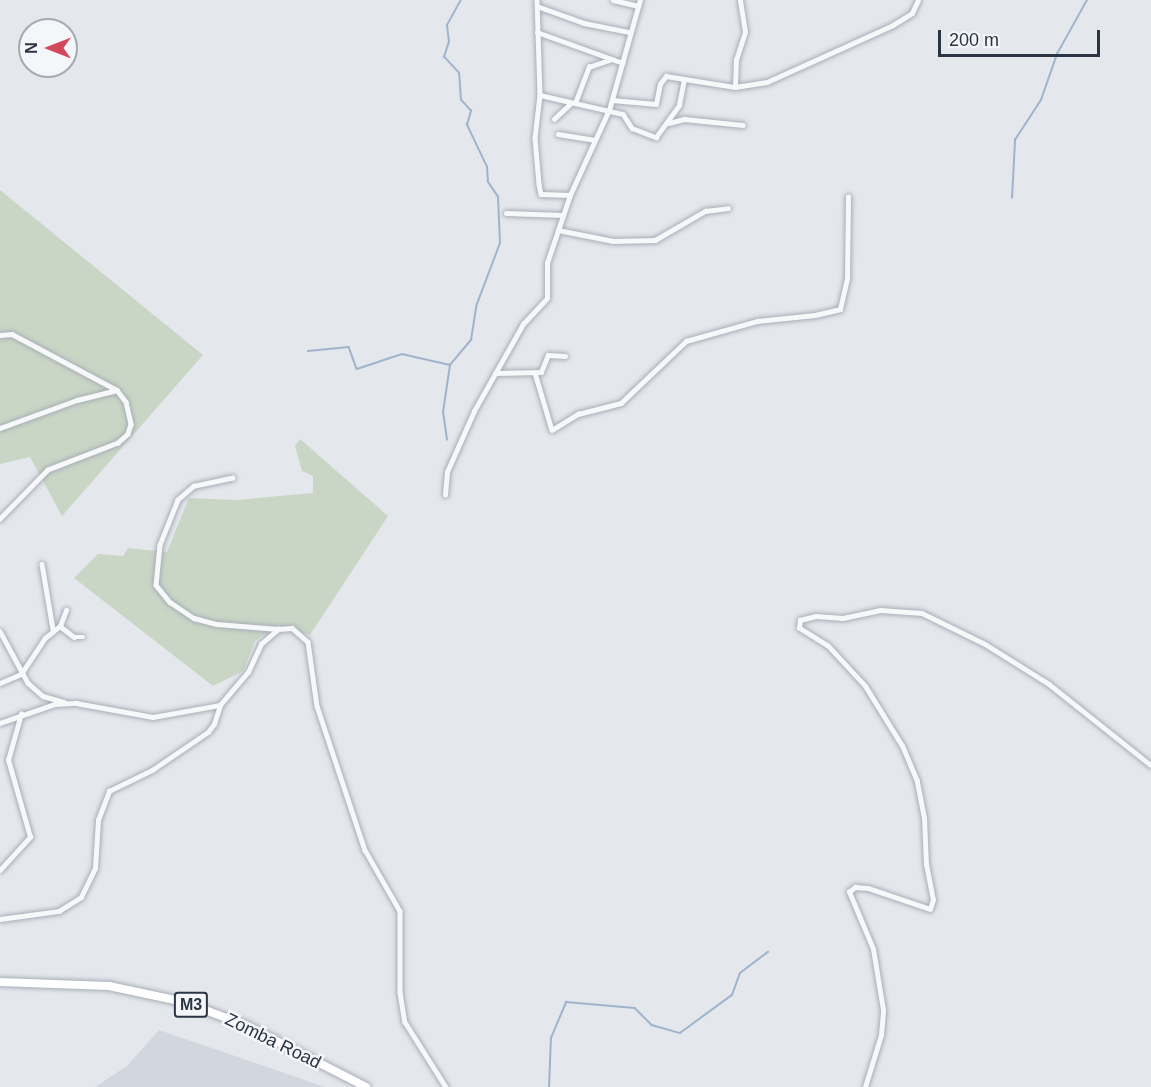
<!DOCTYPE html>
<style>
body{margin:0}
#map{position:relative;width:1151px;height:1087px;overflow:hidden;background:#e4e7ec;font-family:Helvetica,sans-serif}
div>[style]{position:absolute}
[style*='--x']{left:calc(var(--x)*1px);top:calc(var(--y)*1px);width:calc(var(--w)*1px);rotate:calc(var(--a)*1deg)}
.built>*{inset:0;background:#d2d6de}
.green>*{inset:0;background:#c9d6c5}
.stream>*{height:1.5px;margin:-0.75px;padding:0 0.75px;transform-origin:0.75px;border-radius:0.75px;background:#9fb4cc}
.roads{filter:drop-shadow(0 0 2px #a9aeb7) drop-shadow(0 0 2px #a9aeb7)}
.street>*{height:4.5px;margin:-2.25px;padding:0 2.25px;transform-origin:2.25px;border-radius:2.25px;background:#f7f8fa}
.highway>*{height:8px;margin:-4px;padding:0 4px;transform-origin:4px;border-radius:4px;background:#fff}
span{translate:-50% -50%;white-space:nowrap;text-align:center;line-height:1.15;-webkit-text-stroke:5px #f4f6f9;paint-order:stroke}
.shield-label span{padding:2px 4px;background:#f4f6f9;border:2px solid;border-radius:4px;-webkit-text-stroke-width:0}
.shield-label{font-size:16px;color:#2b3445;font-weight:700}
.street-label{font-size:18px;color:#2b3445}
.north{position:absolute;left:18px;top:18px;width:60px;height:60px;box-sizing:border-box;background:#f4f6f9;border:2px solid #a4a8b1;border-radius:50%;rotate:270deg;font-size:16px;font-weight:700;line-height:24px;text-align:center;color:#2b3445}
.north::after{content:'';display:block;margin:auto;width:21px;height:27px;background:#d1495b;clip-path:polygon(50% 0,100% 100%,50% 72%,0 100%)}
.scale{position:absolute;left:938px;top:30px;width:162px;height:27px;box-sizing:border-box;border:3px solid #2b3445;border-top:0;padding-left:8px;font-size:18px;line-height:21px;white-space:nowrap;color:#2b3445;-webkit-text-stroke:4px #f4f6f9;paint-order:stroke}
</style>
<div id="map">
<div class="built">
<div style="clip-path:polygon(159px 1030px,325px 1087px,95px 1087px,127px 1066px)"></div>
</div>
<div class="green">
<div style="clip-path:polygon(0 190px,203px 355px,62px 516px,30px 457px,0 464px)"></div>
<div style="clip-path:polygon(300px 439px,388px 516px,310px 635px,277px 625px,255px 641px,243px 671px,213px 686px,74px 578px,98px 554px,123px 556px,128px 548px,167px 552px,189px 498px,236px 500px,313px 493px,313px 476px,302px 471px,295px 446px)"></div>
</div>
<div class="stream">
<div style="--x:1012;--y:198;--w:58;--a:-87"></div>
<div style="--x:1015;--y:140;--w:48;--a:-57"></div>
<div style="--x:1041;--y:100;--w:49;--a:-70.8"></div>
<div style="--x:1057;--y:54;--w:62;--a:-60.9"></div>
<div style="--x:308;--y:351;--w:41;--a:-5.6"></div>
<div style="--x:349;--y:347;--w:23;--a:70"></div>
<div style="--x:357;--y:369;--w:47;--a:-18.4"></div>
<div style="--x:402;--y:354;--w:49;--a:12.9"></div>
<div style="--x:447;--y:440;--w:28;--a:-98"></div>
<div style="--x:443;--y:412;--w:48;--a:-81.5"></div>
<div style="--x:450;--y:365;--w:33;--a:-50"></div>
<div style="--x:471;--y:340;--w:36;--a:-81"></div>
<div style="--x:477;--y:304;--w:65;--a:-69.3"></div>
<div style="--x:500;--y:243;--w:46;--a:-92.5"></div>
<div style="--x:498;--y:197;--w:18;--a:-124"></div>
<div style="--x:488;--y:182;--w:15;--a:-94"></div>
<div style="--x:487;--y:167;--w:47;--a:-115.5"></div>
<div style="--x:467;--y:125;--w:15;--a:-74"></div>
<div style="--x:471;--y:111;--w:15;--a:-132"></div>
<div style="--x:461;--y:100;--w:27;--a:-94"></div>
<div style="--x:459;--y:73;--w:22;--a:-133"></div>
<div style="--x:444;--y:57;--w:16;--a:-72"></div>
<div style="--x:449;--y:42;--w:17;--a:-97"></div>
<div style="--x:447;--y:25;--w:29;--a:-61"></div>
<div style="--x:549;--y:1087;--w:49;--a:-87.7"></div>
<div style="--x:551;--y:1038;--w:39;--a:-67"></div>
<div style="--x:566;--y:1002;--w:69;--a:5"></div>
<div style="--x:635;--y:1008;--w:24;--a:45"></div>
<div style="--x:652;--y:1025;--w:29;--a:16"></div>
<div style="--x:680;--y:1033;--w:64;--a:-36.2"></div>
<div style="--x:732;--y:995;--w:23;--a:-70"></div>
<div style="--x:740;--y:973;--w:35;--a:-37"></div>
</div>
<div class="roads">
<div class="street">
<div style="--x:537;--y:0;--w:95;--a:88.2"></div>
<div style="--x:540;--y:95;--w:43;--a:96.6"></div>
<div style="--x:535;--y:138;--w:46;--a:85"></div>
<div style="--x:539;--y:184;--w:10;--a:79"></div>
<div style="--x:541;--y:194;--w:29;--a:2"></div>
<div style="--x:613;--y:0;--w:26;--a:13"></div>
<div style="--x:537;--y:6;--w:50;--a:19.9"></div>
<div style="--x:584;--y:23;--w:46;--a:11.3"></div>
<div style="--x:537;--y:32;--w:91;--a:19.8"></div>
<div style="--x:735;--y:87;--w:27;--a:-88"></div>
<div style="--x:736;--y:60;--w:29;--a:-72"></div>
<div style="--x:745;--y:32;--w:32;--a:-99"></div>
<div style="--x:540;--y:95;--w:85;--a:12.9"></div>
<div style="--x:623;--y:114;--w:17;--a:57"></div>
<div style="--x:632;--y:128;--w:26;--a:21"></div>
<div style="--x:656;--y:137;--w:39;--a:-54"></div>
<div style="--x:679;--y:105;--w:26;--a:-79"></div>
<div style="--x:612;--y:100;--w:44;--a:5.2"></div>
<div style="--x:656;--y:104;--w:20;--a:-79"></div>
<div style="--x:660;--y:84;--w:10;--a:-53"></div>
<div style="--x:666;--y:76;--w:70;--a:9.1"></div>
<div style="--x:735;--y:87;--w:32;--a:-9"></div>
<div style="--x:767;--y:82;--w:138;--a:-24.3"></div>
<div style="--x:893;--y:25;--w:22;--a:-32"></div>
<div style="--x:912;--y:13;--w:14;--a:-65"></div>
<div style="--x:575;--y:103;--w:39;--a:-69"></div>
<div style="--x:589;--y:67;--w:24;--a:-19"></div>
<div style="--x:554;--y:119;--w:23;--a:-43"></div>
<div style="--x:669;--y:123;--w:16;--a:-15"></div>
<div style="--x:684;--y:119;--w:59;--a:5.8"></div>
<div style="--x:558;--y:134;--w:36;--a:9"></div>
<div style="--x:506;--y:213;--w:57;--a:2"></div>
<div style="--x:558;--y:230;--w:56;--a:11.3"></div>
<div style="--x:613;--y:241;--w:42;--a:-1.4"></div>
<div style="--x:655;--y:240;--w:58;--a:-30.1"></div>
<div style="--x:705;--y:211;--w:23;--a:-7"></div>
<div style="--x:0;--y:335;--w:12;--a:-5"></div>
<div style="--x:12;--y:334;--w:119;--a:28.1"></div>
<div style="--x:495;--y:373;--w:46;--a:-1.2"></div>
<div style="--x:541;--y:372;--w:18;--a:-68"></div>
<div style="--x:548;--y:355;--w:17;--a:3"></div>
<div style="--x:535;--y:373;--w:59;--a:73.4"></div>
<div style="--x:552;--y:430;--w:31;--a:-32"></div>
<div style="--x:578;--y:414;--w:44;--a:-14.3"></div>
<div style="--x:621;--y:403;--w:90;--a:-43.6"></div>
<div style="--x:686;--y:341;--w:74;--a:-15.7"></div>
<div style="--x:757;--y:321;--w:58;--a:-5.9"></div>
<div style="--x:815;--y:315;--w:26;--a:-13"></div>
<div style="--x:840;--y:309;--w:31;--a:-77"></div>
<div style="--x:847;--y:279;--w:82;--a:-89.3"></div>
<div style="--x:0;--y:428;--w:82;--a:-20"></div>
<div style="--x:77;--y:400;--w:41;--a:-14"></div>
<div style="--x:117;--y:390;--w:15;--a:53"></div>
<div style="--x:126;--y:402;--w:23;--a:77"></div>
<div style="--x:131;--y:424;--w:10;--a:107"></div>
<div style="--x:128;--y:434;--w:13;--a:138"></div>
<div style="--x:118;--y:443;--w:75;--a:158.9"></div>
<div style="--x:48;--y:470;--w:69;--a:134.4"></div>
<div style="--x:233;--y:478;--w:40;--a:168"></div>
<div style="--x:194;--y:486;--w:21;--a:139"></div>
<div style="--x:178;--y:500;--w:48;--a:111.8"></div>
<div style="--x:160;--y:545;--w:40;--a:95.7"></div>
<div style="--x:156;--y:585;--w:22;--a:51"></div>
<div style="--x:170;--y:602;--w:29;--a:34"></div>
<div style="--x:194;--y:618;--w:24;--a:15"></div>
<div style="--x:217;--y:624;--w:61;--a:4.7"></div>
<div style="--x:445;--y:495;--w:23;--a:-85"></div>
<div style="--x:447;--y:472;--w:67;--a:-66.1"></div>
<div style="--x:474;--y:411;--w:100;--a:-60.6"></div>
<div style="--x:523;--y:324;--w:35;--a:-47"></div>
<div style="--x:547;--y:298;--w:35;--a:-90"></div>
<div style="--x:547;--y:263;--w:72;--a:-71.3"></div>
<div style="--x:570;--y:195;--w:94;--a:-65.4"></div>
<div style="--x:609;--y:110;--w:114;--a:-74.3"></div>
<div style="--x:42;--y:564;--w:66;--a:80.4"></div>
<div style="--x:60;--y:626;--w:18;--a:38"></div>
<div style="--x:74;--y:637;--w:9;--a:0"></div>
<div style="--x:0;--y:631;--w:59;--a:61.7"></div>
<div style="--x:28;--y:683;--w:20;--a:41"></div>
<div style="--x:43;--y:696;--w:22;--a:16"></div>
<div style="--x:0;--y:683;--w:23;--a:-23"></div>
<div style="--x:21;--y:674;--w:43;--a:-56.3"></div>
<div style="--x:45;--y:638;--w:19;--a:-39"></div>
<div style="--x:60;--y:626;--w:17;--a:-69"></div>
<div style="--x:0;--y:723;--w:58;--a:-19.1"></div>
<div style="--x:55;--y:704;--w:21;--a:-3"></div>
<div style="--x:76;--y:703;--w:78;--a:10.3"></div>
<div style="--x:153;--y:717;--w:68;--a:-10.2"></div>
<div style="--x:0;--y:870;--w:45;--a:-47.7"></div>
<div style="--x:30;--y:837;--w:80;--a:-105.9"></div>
<div style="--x:8;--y:760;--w:48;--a:-74.2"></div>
<div style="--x:0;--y:919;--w:60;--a:-7.7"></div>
<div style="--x:59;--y:911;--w:26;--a:-32"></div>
<div style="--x:81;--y:897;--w:32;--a:-64"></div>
<div style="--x:95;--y:868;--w:48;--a:-86.4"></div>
<div style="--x:98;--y:820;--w:31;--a:-69"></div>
<div style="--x:109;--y:791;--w:48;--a:-26"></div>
<div style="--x:152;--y:770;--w:68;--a:-34.2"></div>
<div style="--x:208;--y:732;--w:10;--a:-53"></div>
<div style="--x:214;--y:724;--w:20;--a:-72"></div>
<div style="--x:220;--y:705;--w:43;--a:-49.7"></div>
<div style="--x:248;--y:672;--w:31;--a:-65"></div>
<div style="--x:261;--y:644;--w:23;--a:-41"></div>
<div style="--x:278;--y:629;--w:14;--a:-4"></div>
<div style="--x:292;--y:628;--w:21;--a:41"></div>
<div style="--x:308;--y:642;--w:65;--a:82"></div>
<div style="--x:317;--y:706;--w:152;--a:71.6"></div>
<div style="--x:365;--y:850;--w:70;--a:60.2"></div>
<div style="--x:400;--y:911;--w:81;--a:90"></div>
<div style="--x:400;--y:992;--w:30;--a:81"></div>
<div style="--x:405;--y:1022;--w:77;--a:57.8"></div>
<div style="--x:865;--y:1087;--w:54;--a:-72.9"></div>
<div style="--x:881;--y:1035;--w:25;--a:-85"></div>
<div style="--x:883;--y:1010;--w:62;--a:-99.3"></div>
<div style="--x:873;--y:949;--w:62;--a:-112.8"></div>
<div style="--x:849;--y:892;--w:8;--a:-40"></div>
<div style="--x:855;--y:887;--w:13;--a:4"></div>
<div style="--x:868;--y:888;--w:65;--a:18.7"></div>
<div style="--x:930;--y:909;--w:9;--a:-72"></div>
<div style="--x:933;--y:900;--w:36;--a:-101"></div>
<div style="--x:926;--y:865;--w:47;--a:-92.4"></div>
<div style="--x:924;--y:818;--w:38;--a:-101"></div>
<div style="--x:917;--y:781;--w:38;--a:-113"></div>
<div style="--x:902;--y:746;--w:70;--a:-121.7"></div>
<div style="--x:865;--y:686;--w:54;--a:-132.8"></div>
<div style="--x:828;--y:646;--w:34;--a:-148"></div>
<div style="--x:799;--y:628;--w:8;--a:-83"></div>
<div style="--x:800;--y:620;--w:16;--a:-14"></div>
<div style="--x:816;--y:616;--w:27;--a:4"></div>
<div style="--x:843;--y:618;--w:38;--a:-12"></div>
<div style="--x:880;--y:610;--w:42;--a:4.1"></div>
<div style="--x:922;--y:613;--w:70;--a:26.2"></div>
<div style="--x:985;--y:644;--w:75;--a:32"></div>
<div style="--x:1049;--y:684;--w:130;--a:38.5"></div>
</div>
<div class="highway">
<div style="--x:0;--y:982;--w:109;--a:2.1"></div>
<div style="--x:109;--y:986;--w:77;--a:12"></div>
<div style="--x:184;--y:1002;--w:65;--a:20.7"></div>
<div style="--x:245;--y:1025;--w:136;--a:27.1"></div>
</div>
</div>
<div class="shield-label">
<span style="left:191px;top:1005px">M3</span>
</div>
<div class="street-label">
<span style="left:273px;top:1041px;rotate:26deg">Zomba Road</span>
</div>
<div class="north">N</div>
<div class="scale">200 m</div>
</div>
